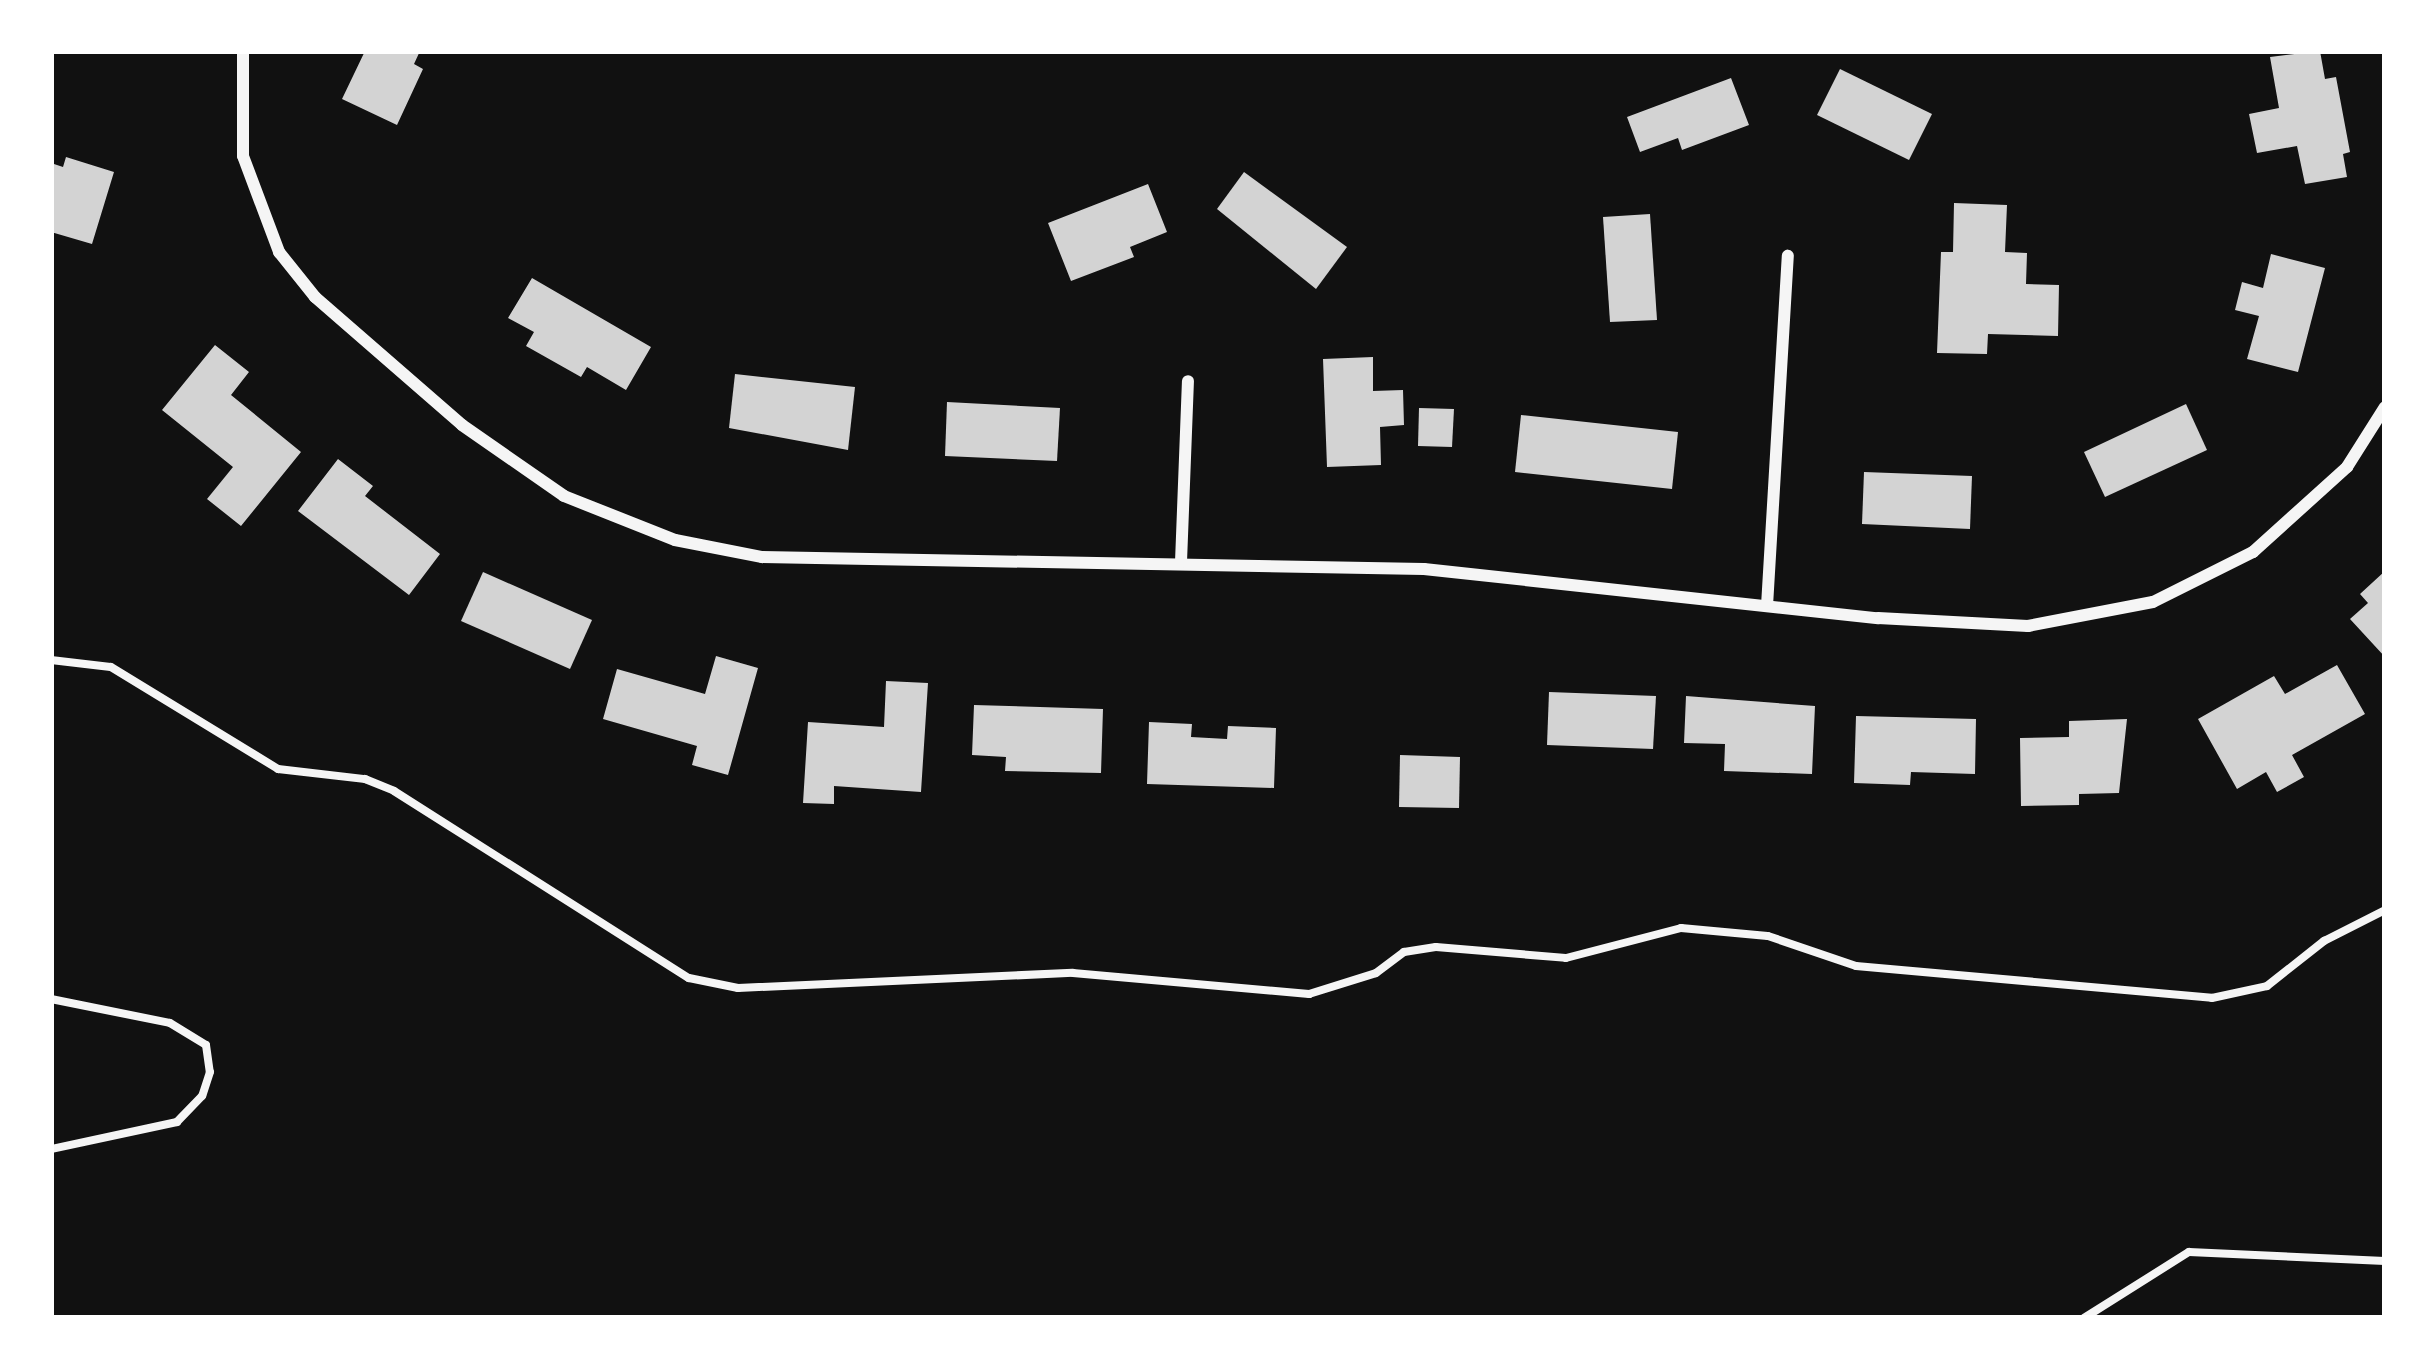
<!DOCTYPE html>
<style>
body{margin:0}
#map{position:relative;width:2436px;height:1369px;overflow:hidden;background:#111;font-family:Signika,sans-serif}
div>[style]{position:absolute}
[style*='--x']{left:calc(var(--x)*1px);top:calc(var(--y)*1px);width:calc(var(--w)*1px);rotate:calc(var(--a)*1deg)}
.building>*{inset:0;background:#d3d3d3}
.service>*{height:8px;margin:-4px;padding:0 4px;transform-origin:4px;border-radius:4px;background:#f5f5f5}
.minor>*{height:12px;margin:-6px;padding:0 6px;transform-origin:6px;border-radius:6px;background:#f5f5f5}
span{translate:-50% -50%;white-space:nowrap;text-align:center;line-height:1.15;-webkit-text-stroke:9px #fff;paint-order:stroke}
.frame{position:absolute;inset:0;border:54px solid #fff;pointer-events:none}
</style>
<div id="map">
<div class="building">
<div style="clip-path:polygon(365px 51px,420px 51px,414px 64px,423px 69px,397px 125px,342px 99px)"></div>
<div style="clip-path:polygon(2320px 51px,2325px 79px,2336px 77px,2350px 152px,2343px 154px,2347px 177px,2305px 184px,2297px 146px,2257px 153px,2249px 114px,2279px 108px,2270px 57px)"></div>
<div style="clip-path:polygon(1840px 69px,1932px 114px,1909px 160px,1817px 115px)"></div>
<div style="clip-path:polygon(1731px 78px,1749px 125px,1682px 150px,1678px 138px,1640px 152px,1627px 117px)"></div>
<div style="clip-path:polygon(66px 157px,114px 172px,92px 244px,51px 232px,51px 163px,63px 167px)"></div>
<div style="clip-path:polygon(1244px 172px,1347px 247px,1316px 289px,1217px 209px)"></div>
<div style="clip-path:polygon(1148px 184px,1167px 232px,1130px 247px,1134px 257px,1071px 281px,1048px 223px)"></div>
<div style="clip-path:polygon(1954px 203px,2007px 205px,2005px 252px,2027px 253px,2026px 284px,2059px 285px,2058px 336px,1988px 334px,1987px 354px,1937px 353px,1941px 252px,1953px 252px)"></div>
<div style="clip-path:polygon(1650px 214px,1657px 320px,1610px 322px,1603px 217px)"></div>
<div style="clip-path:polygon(2271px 254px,2325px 268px,2298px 372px,2247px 359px,2259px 316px,2235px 310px,2242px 282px,2263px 288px)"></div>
<div style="clip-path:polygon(532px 278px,651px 347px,626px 390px,587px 367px,581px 377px,526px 346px,534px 332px,508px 318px)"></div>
<div style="clip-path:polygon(215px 345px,249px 372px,231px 395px,301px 452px,241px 526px,207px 499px,233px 467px,162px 410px)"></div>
<div style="clip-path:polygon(1373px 357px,1373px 391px,1403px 390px,1404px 425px,1380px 427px,1381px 465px,1327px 467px,1323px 359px)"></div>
<div style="clip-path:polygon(735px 374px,855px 387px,848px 450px,729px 428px)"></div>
<div style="clip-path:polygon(947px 402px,1060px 408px,1057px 461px,945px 456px)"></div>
<div style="clip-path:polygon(2186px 404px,2207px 450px,2105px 497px,2084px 452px)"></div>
<div style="clip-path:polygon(1419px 408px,1454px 409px,1452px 447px,1418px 446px)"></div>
<div style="clip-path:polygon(1521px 415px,1678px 432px,1672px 489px,1515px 472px)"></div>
<div style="clip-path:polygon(338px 459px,373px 486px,365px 496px,440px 554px,409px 595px,298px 511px)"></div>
<div style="clip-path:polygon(1864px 472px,1972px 476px,1970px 529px,1862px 524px)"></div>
<div style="clip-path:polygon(2385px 571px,2385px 657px,2350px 619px,2368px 603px,2360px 594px)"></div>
<div style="clip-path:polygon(483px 572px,592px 620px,570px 669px,461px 621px)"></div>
<div style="clip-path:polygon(716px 656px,758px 668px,728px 775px,692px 765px,697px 746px,603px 719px,617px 669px,705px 694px)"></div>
<div style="clip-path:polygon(2337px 665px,2365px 714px,2292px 755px,2304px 777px,2277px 792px,2266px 772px,2237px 789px,2198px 719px,2274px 676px,2285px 694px)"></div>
<div style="clip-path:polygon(886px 681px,928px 683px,921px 792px,834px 786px,834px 804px,803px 803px,808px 722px,884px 727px)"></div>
<div style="clip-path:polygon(1549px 692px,1656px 696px,1653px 749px,1547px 745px)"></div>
<div style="clip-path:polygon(1686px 696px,1815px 706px,1812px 774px,1724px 771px,1725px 744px,1684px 743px)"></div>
<div style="clip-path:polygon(974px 705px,1103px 709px,1101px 773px,1005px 771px,1006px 757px,972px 755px)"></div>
<div style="clip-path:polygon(1856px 716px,1976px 719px,1975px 774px,1911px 772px,1910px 785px,1854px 783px)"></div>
<div style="clip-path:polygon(2127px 719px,2119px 793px,2079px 794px,2079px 805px,2021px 806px,2020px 738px,2069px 737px,2069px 721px)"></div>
<div style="clip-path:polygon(1149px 722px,1192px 724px,1191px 737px,1227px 739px,1228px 726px,1276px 728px,1274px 788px,1147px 784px)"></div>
<div style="clip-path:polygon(1400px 755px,1460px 757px,1459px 808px,1399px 807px)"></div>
</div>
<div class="service">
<div style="--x:51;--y:660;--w:60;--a:6.7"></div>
<div style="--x:111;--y:667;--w:196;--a:31.4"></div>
<div style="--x:278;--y:769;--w:88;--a:6.6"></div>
<div style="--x:365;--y:779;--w:31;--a:22"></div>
<div style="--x:394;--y:791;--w:349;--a:32.4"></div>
<div style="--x:689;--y:978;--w:50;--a:11.5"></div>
<div style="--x:738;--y:988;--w:335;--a:-2.6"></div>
<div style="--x:1073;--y:973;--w:237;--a:5.1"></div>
<div style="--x:1309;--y:994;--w:70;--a:-17.4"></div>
<div style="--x:1376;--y:973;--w:35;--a:-37"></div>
<div style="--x:1404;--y:952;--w:32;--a:-9"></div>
<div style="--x:1436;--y:947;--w:130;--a:4.8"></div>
<div style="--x:1566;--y:958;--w:119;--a:-14.6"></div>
<div style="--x:1681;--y:928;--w:87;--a:5.3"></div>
<div style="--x:1768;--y:936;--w:93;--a:18.8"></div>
<div style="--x:1856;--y:966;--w:357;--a:5.1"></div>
<div style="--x:2212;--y:998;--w:56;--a:-12.3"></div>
<div style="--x:2267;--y:986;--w:73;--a:-38.3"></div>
<div style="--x:2324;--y:941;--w:68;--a:-26.9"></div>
<div style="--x:51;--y:999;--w:121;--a:11.4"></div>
<div style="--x:170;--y:1023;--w:42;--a:31.4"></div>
<div style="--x:206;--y:1045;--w:27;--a:82"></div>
<div style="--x:210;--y:1072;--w:25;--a:108"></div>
<div style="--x:202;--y:1096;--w:36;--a:134"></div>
<div style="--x:177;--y:1122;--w:129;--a:167.9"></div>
<div style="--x:2084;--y:1318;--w:124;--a:-32.2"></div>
<div style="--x:2189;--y:1252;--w:196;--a:2.6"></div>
</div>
<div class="minor">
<div style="--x:243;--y:51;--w:105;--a:90"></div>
<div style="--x:243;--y:156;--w:103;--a:69.4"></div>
<div style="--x:279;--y:252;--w:58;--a:51.3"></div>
<div style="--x:315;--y:297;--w:195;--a:41"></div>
<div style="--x:462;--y:425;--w:124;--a:34.8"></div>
<div style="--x:564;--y:496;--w:119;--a:21.6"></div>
<div style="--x:675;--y:540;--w:89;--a:11.1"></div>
<div style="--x:762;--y:557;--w:662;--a:1.04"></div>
<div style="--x:1424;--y:569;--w:457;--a:6.2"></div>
<div style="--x:1878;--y:618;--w:150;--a:3.1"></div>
<div style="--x:2028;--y:626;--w:127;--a:-10.9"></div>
<div style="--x:2153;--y:602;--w:112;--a:-26.6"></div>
<div style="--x:2253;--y:552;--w:127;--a:-42.1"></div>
<div style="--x:2347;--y:467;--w:71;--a:-57.7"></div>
<div style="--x:1181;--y:562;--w:181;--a:-87.8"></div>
<div style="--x:1767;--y:606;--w:351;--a:-86.6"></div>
</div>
<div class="frame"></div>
</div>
